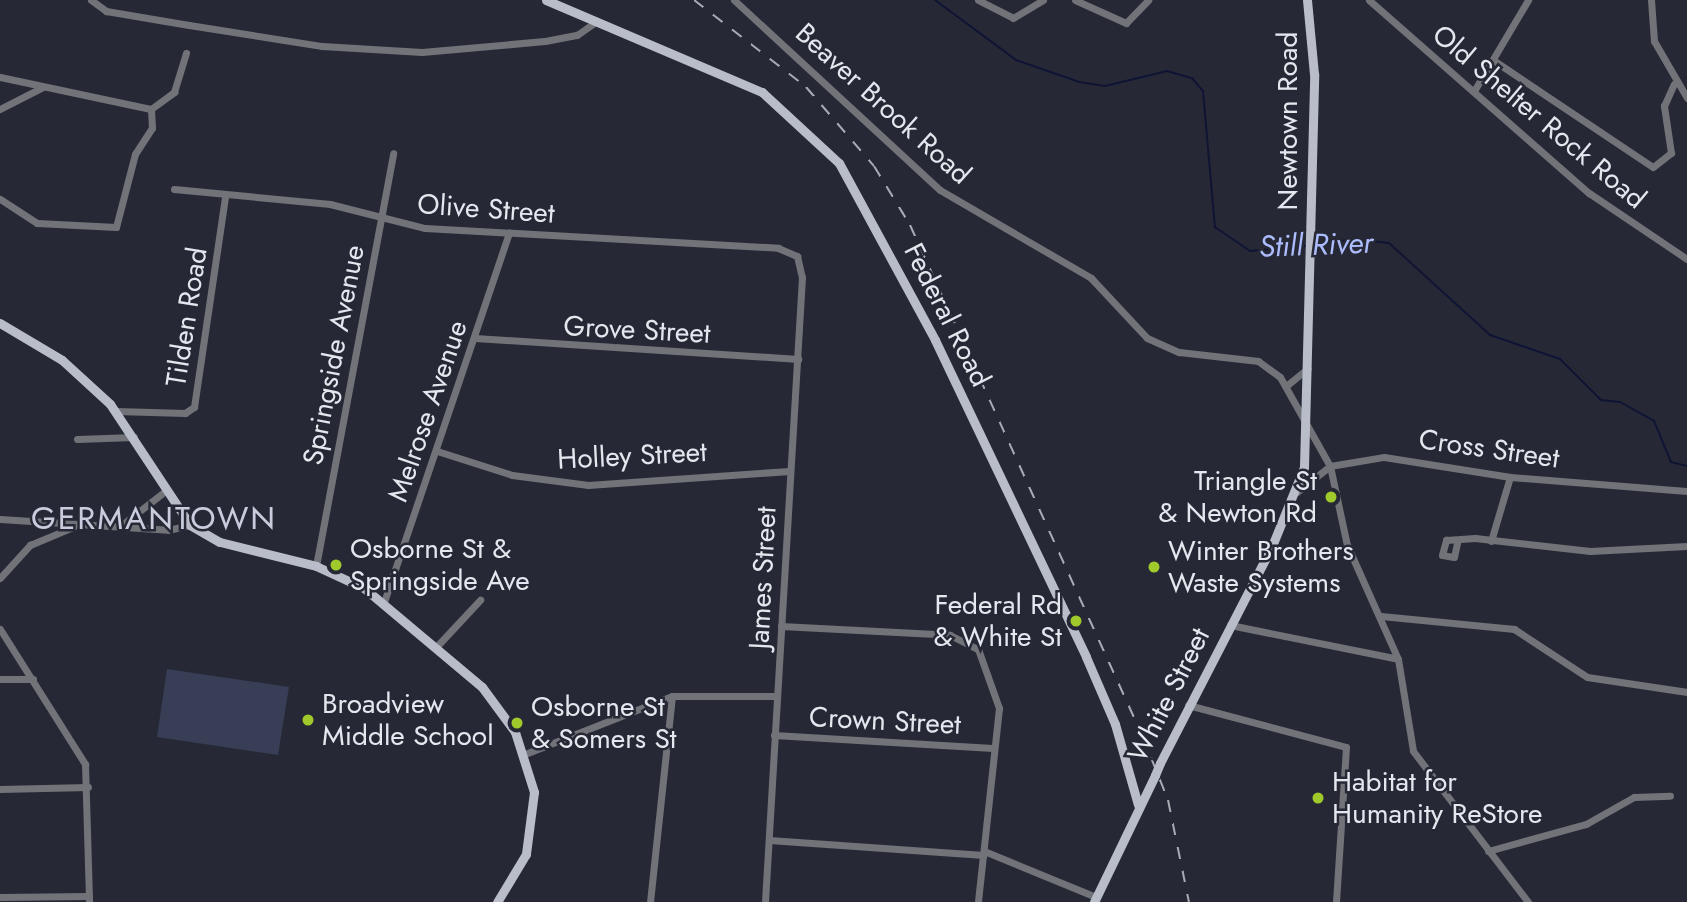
<!DOCTYPE html>
<style>
body{margin:0}
#map{position:relative;width:1687px;height:902px;overflow:hidden;background:#262935;font-family:Jost,sans-serif}
div>[style]{position:absolute}
[style*='--x']{left:calc(var(--x)*1px);top:calc(var(--y)*1px);width:calc(var(--w)*1px);rotate:calc(var(--a)*1deg)}
.green>*{inset:0;background:#383e56}
.stream>*{height:2px;margin:-1px;padding:0 1px;transform-origin:1px;border-radius:1px;background:#101434}
.minor>*{height:7px;margin:-3.5px;padding:0 3.5px;transform-origin:3.5px;border-radius:3.5px;background:#717379}
.major>*{height:9px;margin:-4.5px;padding:0 4.5px;transform-origin:4.5px;border-radius:4.5px;background:#b9bdca}
.rail>*{height:2px;margin-top:-1px;transform-origin:0;background:repeating-linear-gradient(90deg,#a9abb4 0 12px,transparent 0 24px)}
.major-bridge>*{height:9px;margin:-4.5px;padding:0 4.5px;transform-origin:4.5px;border-radius:4.5px;background:#b9bdca}
.dots>*{width:19px;height:19px;translate:-50% -50%;box-sizing:border-box;border:4px solid #262935;border-radius:50%}
span{translate:-50% -50%;white-space:nowrap;text-align:center;line-height:1.15;-webkit-text-stroke:5px #262935;paint-order:stroke}
.street-label{font-size:28px;color:#e5e7ef}
.poi-label{font-size:28px;color:#e5e7ef}
.right{translate:-100% -50%;text-align:right}
.left{translate:0 -50%;text-align:left}
.water-label{font-size:30px;color:#adbcfc;font-style:italic}
.quarter-label{font-size:32px;color:#c8ccdc;letter-spacing:2px}
</style>
<div id="map">
<div class="green">
<div style="clip-path:polygon(167px 669px,289px 687px,278px 755px,157px 737px)"></div>
</div>
<div class="stream">
<div style="--x:935;--y:0;--w:101;--a:36.5"></div>
<div style="--x:1016;--y:60;--w:67;--a:19.2"></div>
<div style="--x:1079;--y:82;--w:26;--a:9"></div>
<div style="--x:1105;--y:86;--w:64;--a:-13.6"></div>
<div style="--x:1167;--y:71;--w:26;--a:16"></div>
<div style="--x:1192;--y:78;--w:17;--a:50"></div>
<div style="--x:1203;--y:91;--w:137;--a:85"></div>
<div style="--x:1215;--y:227;--w:42;--a:34.4"></div>
<div style="--x:1250;--y:251;--w:56;--a:-5.1"></div>
<div style="--x:1315;--y:246;--w:37;--a:-11"></div>
<div style="--x:1351;--y:239;--w:38;--a:6"></div>
<div style="--x:1389;--y:243;--w:137;--a:42.3"></div>
<div style="--x:1490;--y:335;--w:74;--a:18.9"></div>
<div style="--x:1560;--y:359;--w:58;--a:45"></div>
<div style="--x:1601;--y:400;--w:19;--a:6"></div>
<div style="--x:1620;--y:402;--w:39;--a:29"></div>
<div style="--x:1654;--y:421;--w:44;--a:67.5"></div>
<div style="--x:1671;--y:462;--w:16;--a:14"></div>
</div>
<div class="minor">
<div style="--x:91;--y:0;--w:19;--a:36"></div>
<div style="--x:106;--y:11;--w:84;--a:9.6"></div>
<div style="--x:189;--y:25;--w:135;--a:9"></div>
<div style="--x:322;--y:46;--w:100;--a:3.4"></div>
<div style="--x:422;--y:52;--w:123;--a:-5.1"></div>
<div style="--x:545;--y:41;--w:33;--a:-11"></div>
<div style="--x:577;--y:35;--w:21;--a:-35"></div>
<div style="--x:734;--y:0;--w:280;--a:42.7"></div>
<div style="--x:940;--y:190;--w:175;--a:30.2"></div>
<div style="--x:1091;--y:278;--w:82;--a:47"></div>
<div style="--x:1147;--y:338;--w:35;--a:24"></div>
<div style="--x:1179;--y:352;--w:80;--a:6.5"></div>
<div style="--x:1258;--y:361;--w:27;--a:36"></div>
<div style="--x:1280;--y:377;--w:102;--a:60.7"></div>
<div style="--x:1330;--y:466;--w:81;--a:77.9"></div>
<div style="--x:1347;--y:545;--w:125;--a:65.9"></div>
<div style="--x:1398;--y:659;--w:93;--a:80.7"></div>
<div style="--x:1413;--y:751;--w:190;--a:52.7"></div>
<div style="--x:978;--y:0;--w:39;--a:27"></div>
<div style="--x:1013;--y:18;--w:35;--a:-31"></div>
<div style="--x:1075;--y:0;--w:56;--a:24.3"></div>
<div style="--x:1126;--y:23;--w:32;--a:-46"></div>
<div style="--x:1369;--y:0;--w:293;--a:41.3"></div>
<div style="--x:1589;--y:193;--w:118;--a:34"></div>
<div style="--x:1651;--y:0;--w:41;--a:85.8"></div>
<div style="--x:1654;--y:41;--w:66;--a:59.9"></div>
<div style="--x:1493;--y:60;--w:192;--a:33.8"></div>
<div style="--x:1653;--y:167;--w:23;--a:-38"></div>
<div style="--x:1671;--y:153;--w:48;--a:-98.5"></div>
<div style="--x:1664;--y:106;--w:24;--a:-66"></div>
<div style="--x:0;--y:77;--w:154;--a:12"></div>
<div style="--x:151;--y:109;--w:29;--a:-36"></div>
<div style="--x:174;--y:92;--w:41;--a:-72.9"></div>
<div style="--x:1474;--y:91;--w:106;--a:-59.3"></div>
<div style="--x:0;--y:109;--w:48;--a:-27.1"></div>
<div style="--x:174;--y:189;--w:157;--a:5.5"></div>
<div style="--x:330;--y:204;--w:98;--a:14.2"></div>
<div style="--x:425;--y:228;--w:354;--a:3.2"></div>
<div style="--x:778;--y:248;--w:21;--a:23"></div>
<div style="--x:797;--y:256;--w:22;--a:77"></div>
<div style="--x:802;--y:277;--w:626;--a:93.39"></div>
<div style="--x:0;--y:199;--w:44;--a:33"></div>
<div style="--x:37;--y:223;--w:79;--a:2.9"></div>
<div style="--x:116;--y:227;--w:75;--a:-75.4"></div>
<div style="--x:135;--y:154;--w:31;--a:-57"></div>
<div style="--x:152;--y:128;--w:19;--a:-93"></div>
<div style="--x:475;--y:338;--w:324;--a:3.7"></div>
<div style="--x:1286;--y:386;--w:28;--a:-39"></div>
<div style="--x:116;--y:411;--w:69;--a:1.7"></div>
<div style="--x:185;--y:413;--w:11;--a:-34"></div>
<div style="--x:194;--y:407;--w:213;--a:-81.6"></div>
<div style="--x:77;--y:439;--w:57;--a:-2"></div>
<div style="--x:437;--y:451;--w:79;--a:17.7"></div>
<div style="--x:512;--y:475;--w:77;--a:7.5"></div>
<div style="--x:588;--y:485;--w:202;--a:-4"></div>
<div style="--x:1297;--y:492;--w:42;--a:-38.2"></div>
<div style="--x:1330;--y:466;--w:55;--a:-9.5"></div>
<div style="--x:1384;--y:457;--w:128;--a:9"></div>
<div style="--x:1510;--y:477;--w:178;--a:4.5"></div>
<div style="--x:0;--y:519;--w:168;--a:3.7"></div>
<div style="--x:168;--y:530;--w:23;--a:-13"></div>
<div style="--x:123;--y:524;--w:52;--a:-38"></div>
<div style="--x:1491;--y:541;--w:67;--a:-73.5"></div>
<div style="--x:1457;--y:543;--w:14;--a:102"></div>
<div style="--x:1454;--y:557;--w:12;--a:-171"></div>
<div style="--x:1442;--y:555;--w:16;--a:-75"></div>
<div style="--x:1446;--y:540;--w:29;--a:-4"></div>
<div style="--x:1475;--y:538;--w:116;--a:6.4"></div>
<div style="--x:1590;--y:551;--w:97;--a:-3"></div>
<div style="--x:316;--y:566;--w:420;--a:-79.4"></div>
<div style="--x:0;--y:578;--w:45;--a:-47.7"></div>
<div style="--x:30;--y:545;--w:47;--a:-22.7"></div>
<div style="--x:384;--y:602;--w:390;--a:-71.3"></div>
<div style="--x:1381;--y:616;--w:134;--a:5.6"></div>
<div style="--x:1514;--y:629;--w:87;--a:33.3"></div>
<div style="--x:1587;--y:677;--w:101;--a:8.5"></div>
<div style="--x:1230;--y:625;--w:171;--a:11.4"></div>
<div style="--x:781;--y:626;--w:169;--a:3"></div>
<div style="--x:950;--y:635;--w:31;--a:27"></div>
<div style="--x:978;--y:649;--w:63;--a:70.4"></div>
<div style="--x:999;--y:708;--w:195;--a:96.2"></div>
<div style="--x:0;--y:629;--w:160;--a:57.8"></div>
<div style="--x:85;--y:764;--w:138;--a:88.3"></div>
<div style="--x:438;--y:645;--w:62;--a:-47"></div>
<div style="--x:0;--y:679;--w:33;--a:0"></div>
<div style="--x:1188;--y:705;--w:163;--a:14.9"></div>
<div style="--x:1346;--y:747;--w:155;--a:93.7"></div>
<div style="--x:774;--y:735;--w:219;--a:3.4"></div>
<div style="--x:525;--y:754;--w:158;--a:-21.5"></div>
<div style="--x:672;--y:696;--w:104;--a:0"></div>
<div style="--x:0;--y:789;--w:88;--a:-1.3"></div>
<div style="--x:769;--y:840;--w:215;--a:4"></div>
<div style="--x:984;--y:851;--w:121;--a:22.3"></div>
<div style="--x:1488;--y:851;--w:102;--a:-15.4"></div>
<div style="--x:1586;--y:824;--w:55;--a:-29.4"></div>
<div style="--x:1634;--y:797;--w:36;--a:-2"></div>
<div style="--x:0;--y:897;--w:89;--a:-0.6"></div>
<div style="--x:650;--y:902;--w:207;--a:-83.9"></div>
</div>
<div class="major">
<div style="--x:546;--y:0;--w:235;--a:23.1"></div>
<div style="--x:762;--y:92;--w:105;--a:42.7"></div>
<div style="--x:839;--y:163;--w:201;--a:61.5"></div>
<div style="--x:935;--y:340;--w:351;--a:64.5"></div>
<div style="--x:1086;--y:657;--w:73;--a:66.6"></div>
<div style="--x:1115;--y:724;--w:84;--a:74.1"></div>
<div style="--x:0;--y:323;--w:72;--a:30.8"></div>
<div style="--x:62;--y:360;--w:65;--a:42.5"></div>
<div style="--x:110;--y:404;--w:145;--a:56.5"></div>
<div style="--x:190;--y:525;--w:34;--a:30"></div>
<div style="--x:220;--y:542;--w:99;--a:14"></div>
<div style="--x:316;--y:566;--w:53;--a:24.6"></div>
<div style="--x:364;--y:588;--w:154;--a:40"></div>
<div style="--x:482;--y:687;--w:56;--a:53.7"></div>
<div style="--x:515;--y:732;--w:63;--a:72.4"></div>
<div style="--x:534;--y:792;--w:63;--a:97.4"></div>
<div style="--x:526;--y:854;--w:56;--a:121.1"></div>
<div style="--x:1160;--y:763;--w:244;--a:-62.7"></div>
<div style="--x:1272;--y:546;--w:85;--a:-67.9"></div>
<div style="--x:1304;--y:467;--w:393;--a:-88.5"></div>
<div style="--x:1314;--y:74;--w:74;--a:-95.4"></div>
<div style="--x:1094;--y:902;--w:141;--a:-64.3"></div>
</div>
<div class="rail">
<div style="--x:694;--y:0;--w:142;--a:37.8"></div>
<div style="--x:806;--y:87;--w:104;--a:49.3"></div>
<div style="--x:874;--y:166;--w:69;--a:58.6"></div>
<div style="--x:910;--y:225;--w:560;--a:65.54"></div>
<div style="--x:1142;--y:735;--w:70;--a:68.2"></div>
<div style="--x:1168;--y:800;--w:104;--a:78.4"></div>
</div>
<div class="major-bridge">
<div style="--x:1155;--y:775;--w:13;--a:-67"></div>
</div>
<div class="dots">
<div style="left:1331px;top:497px;background:#a0c92b"></div>
<div style="left:336px;top:565px;background:#a0c92b"></div>
<div style="left:1154px;top:567px;background:#a0c92b"></div>
<div style="left:1076px;top:621px;background:#a0c92b"></div>
<div style="left:308px;top:720px;background:#a0c92b"></div>
<div style="left:517px;top:723px;background:#a0c92b"></div>
<div style="left:1318px;top:798px;background:#a0c92b"></div>
</div>
<div class="street-label">
<span style="left:883px;top:104px;rotate:42deg">Beaver Brook Road</span>
<span style="left:1539px;top:117px;rotate:40deg">Old Shelter Rock Road</span>
<span style="left:1288px;top:121px;rotate:-90deg">Newtown Road</span>
<span style="left:486px;top:209px;rotate:4deg">Olive Street</span>
<span style="left:947px;top:315px;rotate:63deg">Federal Road</span>
<span style="left:187px;top:317px;rotate:-81deg">Tilden Road</span>
<span style="left:637px;top:330px;rotate:3deg">Grove Street</span>
<span style="left:334px;top:355px;rotate:-79deg">Springside Avenue</span>
<span style="left:428px;top:411px;rotate:-71deg">Melrose Avenue</span>
<span style="left:1489px;top:449px;rotate:8deg">Cross Street</span>
<span style="left:632px;top:456px;rotate:-3deg">Holley Street</span>
<span style="left:763px;top:578px;rotate:-87deg">James Street</span>
<span style="left:1169px;top:695px;rotate:-63deg">White Street</span>
<span style="left:885px;top:721px;rotate:3deg">Crown Street</span>
</div>
<div class="poi-label">
<span class="right" style="left:1317px;top:497px">Triangle St<br>&amp; Newton Rd</span>
<span class="left" style="left:350px;top:565px">Osborne St &amp;<br>Springside Ave</span>
<span class="left" style="left:1168px;top:567px">Winter Brothers<br>Waste Systems</span>
<span class="right" style="left:1062px;top:621px">Federal Rd<br>&amp; White St</span>
<span class="left" style="left:322px;top:720px">Broadview<br>Middle School</span>
<span class="left" style="left:531px;top:723px">Osborne St<br>&amp; Somers St</span>
<span class="left" style="left:1332px;top:798px">Habitat for<br>Humanity ReStore</span>
</div>
<div class="water-label">
<span style="left:1316px;top:245px;rotate:-2deg">Still River</span>
</div>
<div class="quarter-label">
<span style="left:154px;top:518px">GERMANTOWN</span>
</div>
</div>
